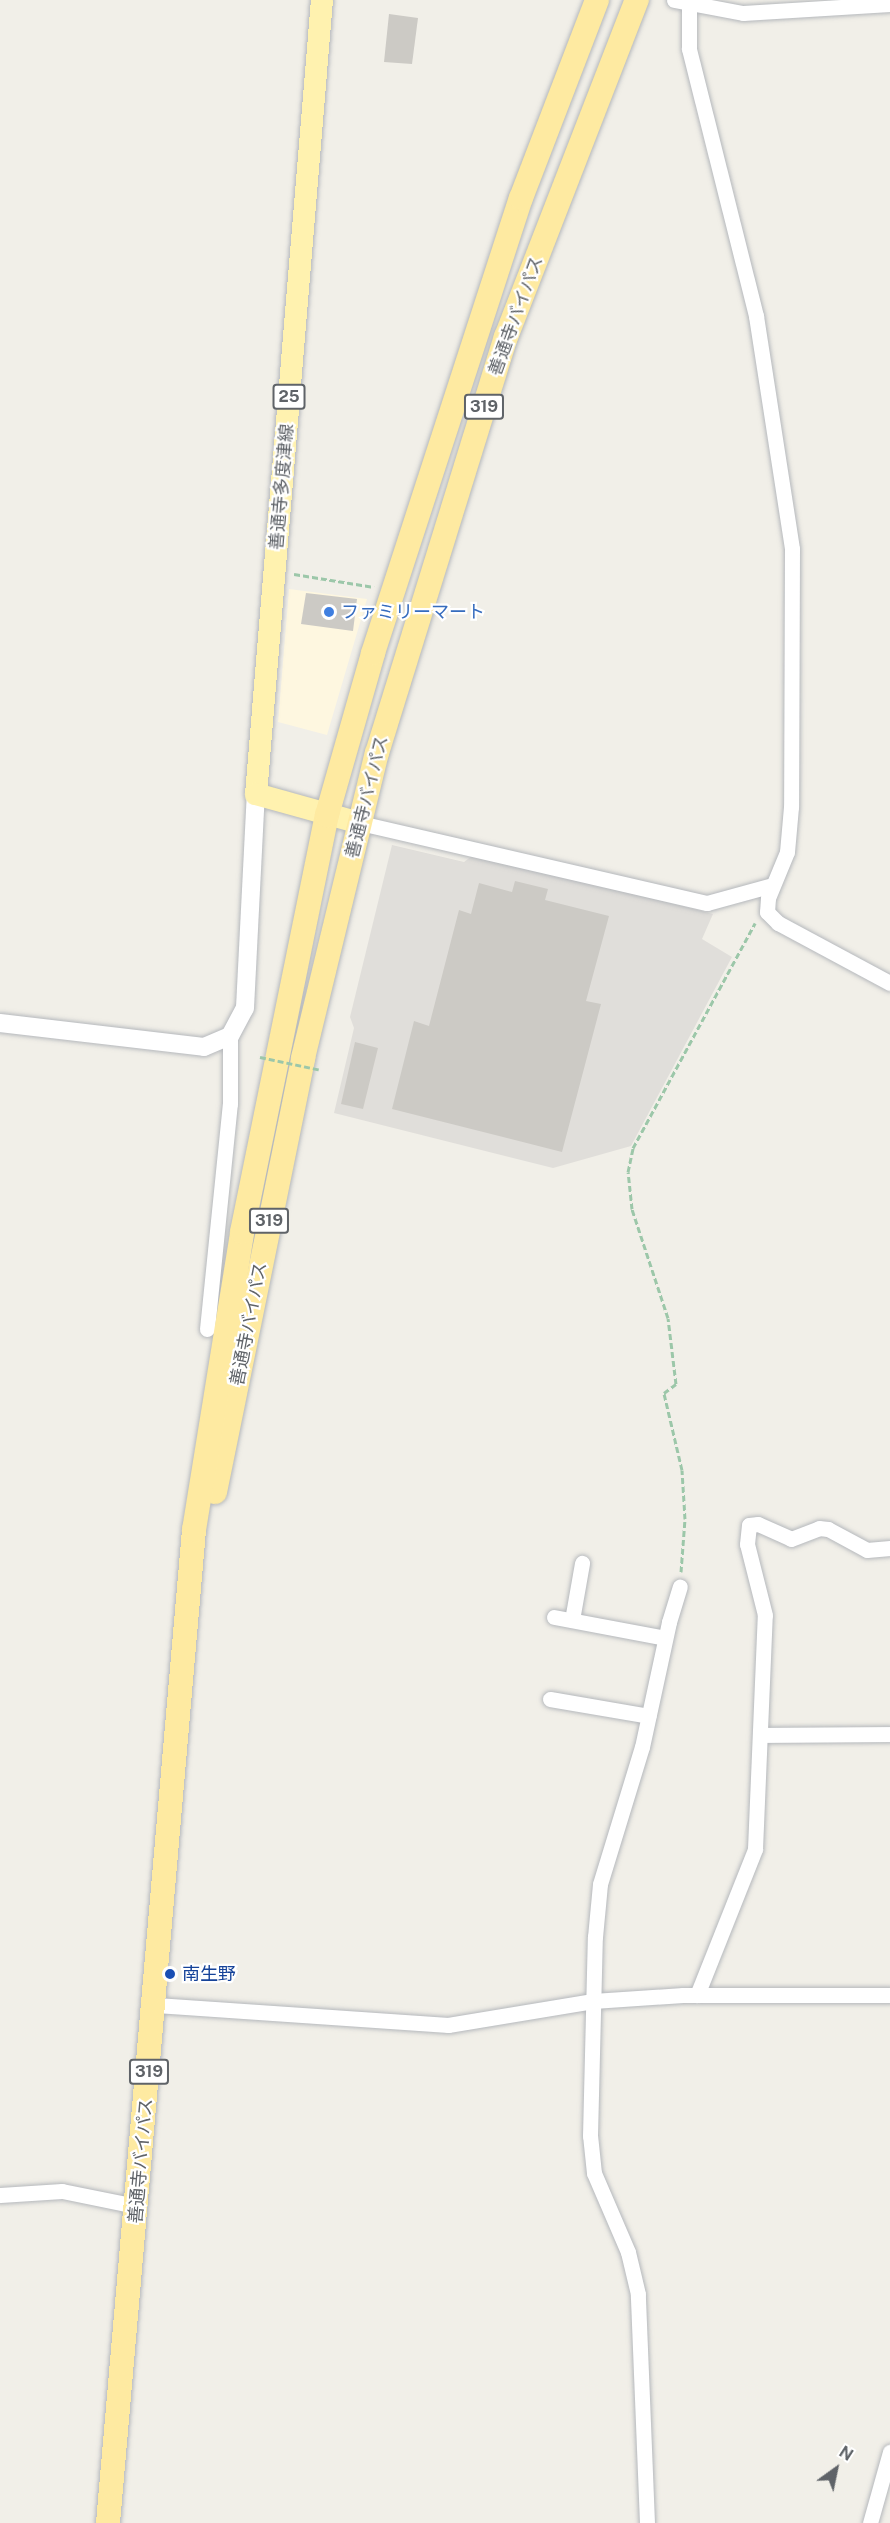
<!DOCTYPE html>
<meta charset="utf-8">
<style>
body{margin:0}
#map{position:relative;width:890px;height:2523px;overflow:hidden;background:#f1efe8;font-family:"Public Sans","Noto Sans JP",sans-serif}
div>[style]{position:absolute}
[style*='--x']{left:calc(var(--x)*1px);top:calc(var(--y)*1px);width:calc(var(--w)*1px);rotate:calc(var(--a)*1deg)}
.commercial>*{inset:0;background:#fef7e0}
.industrial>*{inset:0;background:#e0deda}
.building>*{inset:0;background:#cccac5}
.path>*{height:3px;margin-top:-1.5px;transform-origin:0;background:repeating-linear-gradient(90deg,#9cc7a9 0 6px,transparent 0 9px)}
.roads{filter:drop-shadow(0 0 2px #b5b8bc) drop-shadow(0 0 2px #b5b8bc)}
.minor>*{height:15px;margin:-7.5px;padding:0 7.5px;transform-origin:7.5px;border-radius:7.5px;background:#fff}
.tertiary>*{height:18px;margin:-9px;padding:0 9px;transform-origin:9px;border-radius:9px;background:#fff}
.primary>*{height:22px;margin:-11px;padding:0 11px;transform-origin:11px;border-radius:11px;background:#fff2af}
.trunk>*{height:24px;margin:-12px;padding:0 12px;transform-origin:12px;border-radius:12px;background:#feeaa1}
.path-bridge>*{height:3px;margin-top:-1.5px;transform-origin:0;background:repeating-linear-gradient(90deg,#9cc7a9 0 6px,transparent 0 9px)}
.dots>*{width:16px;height:16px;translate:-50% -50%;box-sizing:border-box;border:3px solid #fff;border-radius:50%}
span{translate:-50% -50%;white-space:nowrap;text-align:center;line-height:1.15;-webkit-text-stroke:4.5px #fff;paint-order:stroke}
.shield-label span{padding:2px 4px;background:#fff;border:2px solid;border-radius:4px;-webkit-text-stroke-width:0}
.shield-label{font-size:16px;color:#5f6368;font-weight:700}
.street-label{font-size:18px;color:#5f6368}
.shop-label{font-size:18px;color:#366cbe}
.left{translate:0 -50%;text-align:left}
.transit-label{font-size:18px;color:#164399}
.north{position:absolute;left:806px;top:2439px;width:60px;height:60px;-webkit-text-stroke:4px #fff;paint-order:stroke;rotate:33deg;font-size:16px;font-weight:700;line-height:24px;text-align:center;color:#5f6368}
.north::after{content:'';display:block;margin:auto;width:21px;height:27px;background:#5f6368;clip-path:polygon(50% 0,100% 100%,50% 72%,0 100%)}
</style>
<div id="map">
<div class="commercial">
<div style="clip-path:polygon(289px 589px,367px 599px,327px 735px,278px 722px)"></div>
</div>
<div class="industrial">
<div style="clip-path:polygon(392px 845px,464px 862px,476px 853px,713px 914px,702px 939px,732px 957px,631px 1146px,553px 1168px,334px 1113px,354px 1028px,350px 1017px)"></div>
</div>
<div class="building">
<div style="clip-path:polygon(389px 14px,418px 18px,412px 64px,384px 62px)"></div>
<div style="clip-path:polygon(306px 593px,357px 599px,353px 631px,301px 624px)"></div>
<div style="clip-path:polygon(515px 881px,548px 889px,545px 900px,609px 916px,586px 1001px,601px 1004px,562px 1152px,392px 1109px,414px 1021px,429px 1026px,459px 910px,471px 914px,479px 883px,512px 892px)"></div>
<div style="clip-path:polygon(355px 1042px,378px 1048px,363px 1109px,341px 1104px)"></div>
</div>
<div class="path">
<div style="--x:294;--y:574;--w:81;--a:9.2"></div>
<div style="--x:681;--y:1572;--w:53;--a:-85.7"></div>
<div style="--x:685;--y:1519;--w:49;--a:-93.5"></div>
<div style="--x:682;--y:1470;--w:79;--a:-103.2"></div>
<div style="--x:664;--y:1393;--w:15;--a:-37"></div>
<div style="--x:676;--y:1384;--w:66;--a:-96.9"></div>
<div style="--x:668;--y:1318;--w:115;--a:-108.3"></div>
<div style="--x:632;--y:1209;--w:37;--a:-96"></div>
<div style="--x:628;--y:1172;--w:25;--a:-78"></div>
<div style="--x:633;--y:1148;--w:256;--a:-61.5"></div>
</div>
<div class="roads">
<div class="minor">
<div style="--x:674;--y:0;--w:70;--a:10.7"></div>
<div style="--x:743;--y:13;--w:147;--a:-3.5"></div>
<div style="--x:689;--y:3;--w:46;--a:90"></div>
<div style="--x:689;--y:49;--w:275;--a:75.9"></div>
<div style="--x:756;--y:316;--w:236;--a:81.2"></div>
<div style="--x:792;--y:549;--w:258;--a:90.2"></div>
<div style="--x:791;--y:807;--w:45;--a:95.1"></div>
<div style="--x:787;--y:852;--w:50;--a:112.4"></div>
<div style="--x:768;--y:898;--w:14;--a:94"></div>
<div style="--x:767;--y:912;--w:16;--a:45"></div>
<div style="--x:778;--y:923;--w:127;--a:28.2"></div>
<div style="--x:360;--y:823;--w:356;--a:13"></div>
<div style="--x:707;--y:903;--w:68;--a:-15.3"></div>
<div style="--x:207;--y:1329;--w:226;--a:-84.2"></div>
<div style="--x:230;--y:1104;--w:68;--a:-90"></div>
<div style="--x:554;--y:1617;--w:113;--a:10.7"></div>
<div style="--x:572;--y:1620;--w:58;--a:-80"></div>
<div style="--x:550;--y:1699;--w:100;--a:9.7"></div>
<div style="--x:761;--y:1735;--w:129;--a:-0.4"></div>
<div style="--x:697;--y:1995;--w:157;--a:-68.3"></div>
<div style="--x:755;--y:1849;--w:234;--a:-87.6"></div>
<div style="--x:765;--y:1615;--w:73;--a:-104.2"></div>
<div style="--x:747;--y:1544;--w:19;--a:-84"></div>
<div style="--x:749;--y:1525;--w:9;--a:-6"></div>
<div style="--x:758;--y:1524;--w:36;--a:24"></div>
<div style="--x:791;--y:1539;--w:30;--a:-21"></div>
<div style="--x:819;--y:1528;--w:9;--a:6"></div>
<div style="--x:828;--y:1529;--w:44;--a:28.3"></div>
<div style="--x:867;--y:1550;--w:23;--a:-5"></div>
<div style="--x:156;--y:2005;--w:293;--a:3.9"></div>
<div style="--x:448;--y:2025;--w:147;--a:-9.4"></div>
<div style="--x:593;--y:2001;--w:90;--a:-3.8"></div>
<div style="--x:683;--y:1995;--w:207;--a:0"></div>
<div style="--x:0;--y:2195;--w:62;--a:-3.7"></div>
<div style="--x:62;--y:2191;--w:76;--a:11.5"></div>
<div style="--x:647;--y:2523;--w:229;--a:-92.3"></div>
<div style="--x:638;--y:2294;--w:43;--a:-103.4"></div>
<div style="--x:628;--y:2252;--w:86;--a:-113.3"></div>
<div style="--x:594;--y:2173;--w:37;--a:-96"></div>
<div style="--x:590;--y:2136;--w:199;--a:-88.6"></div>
<div style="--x:595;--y:1937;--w:53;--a:-84.6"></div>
<div style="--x:600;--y:1884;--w:143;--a:-73"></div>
<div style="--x:642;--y:1747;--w:128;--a:-77.8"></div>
<div style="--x:669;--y:1622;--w:37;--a:-73"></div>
<div style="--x:870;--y:2523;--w:74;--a:-74.3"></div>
</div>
<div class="tertiary">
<div style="--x:0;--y:1023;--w:205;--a:6.7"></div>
<div style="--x:204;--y:1047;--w:28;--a:-23"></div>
<div style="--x:230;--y:1036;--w:32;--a:-62"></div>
<div style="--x:245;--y:1008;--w:214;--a:-87.1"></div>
</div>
<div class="primary">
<div style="--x:322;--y:0;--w:797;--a:94.75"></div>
<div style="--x:256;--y:794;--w:108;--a:15.6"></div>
</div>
<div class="trunk">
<div style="--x:215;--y:1492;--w:443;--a:-78.5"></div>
<div style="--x:303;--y:1058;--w:314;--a:-76.4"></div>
<div style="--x:377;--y:753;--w:436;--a:-72.8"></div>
<div style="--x:506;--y:337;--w:362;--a:-68.8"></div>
<div style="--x:108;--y:2523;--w:997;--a:-85.05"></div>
<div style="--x:194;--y:1530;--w:302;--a:-80.8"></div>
<div style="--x:242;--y:1232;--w:426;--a:-78.5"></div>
<div style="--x:327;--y:815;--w:168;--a:-74.1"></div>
<div style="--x:373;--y:653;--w:478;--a:-72"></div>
<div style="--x:521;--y:198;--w:212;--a:-69"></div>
</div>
</div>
<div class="path-bridge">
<div style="--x:260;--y:1057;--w:62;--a:12"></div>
</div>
<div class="dots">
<div style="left:329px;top:612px;background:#3f7fe0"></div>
<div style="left:170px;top:1974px;background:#1a4fb4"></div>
</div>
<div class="shield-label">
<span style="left:289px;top:397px">25</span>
<span style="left:484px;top:407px">319</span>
<span style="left:269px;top:1221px">319</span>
<span style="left:149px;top:2072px">319</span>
</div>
<div class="street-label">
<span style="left:516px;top:316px;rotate:-70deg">善通寺バイパス</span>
<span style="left:282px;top:487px;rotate:-85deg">善通寺多度津線</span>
<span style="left:367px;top:797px;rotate:-76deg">善通寺バイパス</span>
<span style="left:249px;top:1324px;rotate:-79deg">善通寺バイパス</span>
<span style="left:141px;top:2161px;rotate:-85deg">善通寺バイパス</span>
</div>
<div class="shop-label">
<span class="left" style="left:341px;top:612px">ファミリーマート</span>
</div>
<div class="transit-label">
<span class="left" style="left:182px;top:1974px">南生野</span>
</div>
<div class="north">N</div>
</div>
